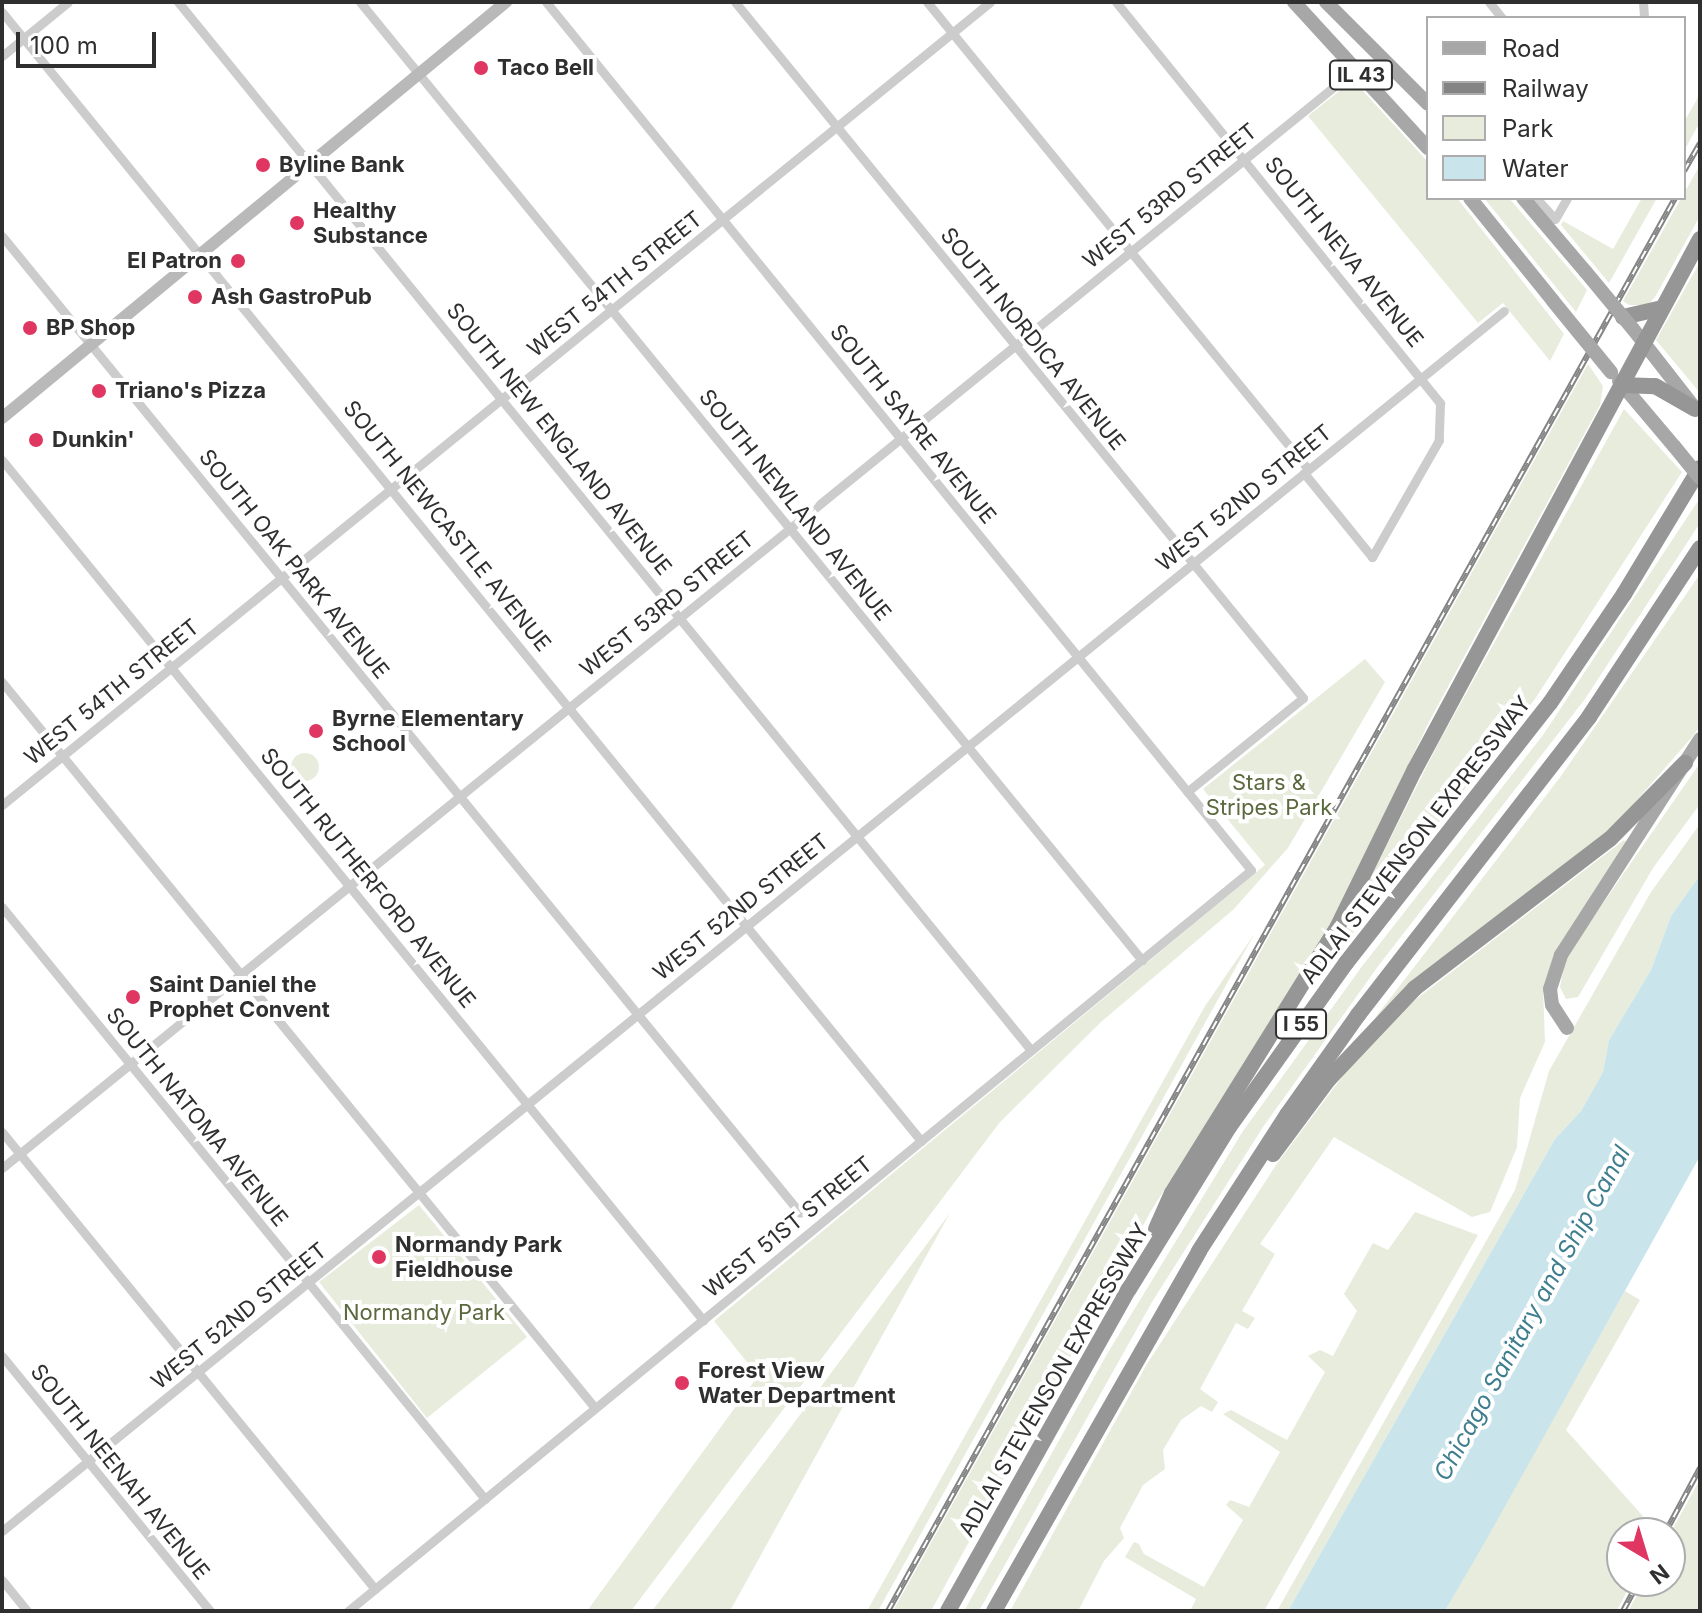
<!DOCTYPE html>
<style>
body{margin:0}
#map{position:relative;width:1702px;height:1613px;overflow:hidden;background:#fff;font-family:Inter,sans-serif}
div>[style]{position:absolute}
[style*='--x']{left:calc(var(--x)*1px);top:calc(var(--y)*1px);width:calc(var(--w)*1px);rotate:calc(var(--a)*1deg)}
.green>*{inset:0;background:#e8ecdd}
.round{border-radius:50%}
.water>*{inset:0;background:#cae4eb}
.street>*{height:9px;margin:-4.5px;padding:0 4.5px;transform-origin:4.5px;border-radius:4.5px;background:#ccc}
.secondary>*{height:12px;margin:-6px;padding:0 6px;transform-origin:6px;border-radius:6px;background:#b9b9b9}
.primary>*{height:14px;margin:-7px;padding:0 7px;transform-origin:7px;border-radius:7px;background:#a7a7a7}
.highway>*{height:16px;margin:-8px;padding:0 8px;transform-origin:8px;border-radius:8px;background:#969696}
.rail>*{height:6px;margin-top:-3px;transform-origin:0;background:repeating-linear-gradient(90deg,#fff 0 9px,#848484 0 18px);box-sizing:border-box;border-block:2px solid #848484}
.primary-bridge>*{height:14px;margin:-7px;padding:0 7px;transform-origin:7px;border-radius:7px;background:#a7a7a7}
.dots>*{width:22px;height:22px;translate:-50% -50%;box-sizing:border-box;border:4px solid #fff;border-radius:50%}
span{translate:-50% -50%;white-space:nowrap;text-align:center;line-height:1.15;-webkit-text-stroke:8px #fff;paint-order:stroke}
.shield-label span{padding:2px 6px;background:#fff;border:2px solid;border-radius:6px;-webkit-text-stroke-width:0}
.shield-label{font-size:20px;color:#2f2f2f;font-weight:700}
.poi-label{font-size:22px;color:#2f2f2f;font-weight:700}
.left{translate:0 -50%;text-align:left}
.right{translate:-100% -50%;text-align:right}
.street-label{font-size:22px;color:#2f2f2f}
.park-label{font-size:22px;color:#5a693e}
.water-label{font-size:24px;color:#3f7e8e;font-style:italic}
.frame{position:absolute;inset:0;border:4px solid #2f2f2f;pointer-events:none}
.legend{position:absolute;left:1426px;top:16px;width:260px;height:184px;box-sizing:border-box;background:#fff;border:2px solid #acacac;margin:0;padding:10px 14px;list-style:none;font-size:24px;color:#2f2f2f}
.legend li{display:flex;align-items:center;gap:16px;height:40px}
.legend b{width:40px;border:2px solid #acacac}
.north{position:absolute;left:1606px;top:1517px;width:80px;height:80px;box-sizing:border-box;background:#fff;border:2px solid #acacac;border-radius:50%;rotate:142deg;font-size:22px;font-weight:700;line-height:32px;text-align:center;color:#2f2f2f}
.north::after{content:'';display:block;margin:auto;width:28px;height:36px;background:#df3762;clip-path:polygon(50% 0,100% 100%,50% 72%,0 100%)}
.scale{position:absolute;left:16px;top:32px;width:140px;height:36px;box-sizing:border-box;border:4px solid #2f2f2f;border-top:0;padding-left:10px;font-size:24px;line-height:28px;white-space:nowrap;color:#2f2f2f;-webkit-text-stroke:6px #fff;paint-order:stroke}
</style>
<div id="map">
<div class="green">
<div style="clip-path:polygon(1353px 80px,1428px 162px,1428px 198px,1457px 198px,1564px 334px,1550px 361px,1503px 303px,1478px 323px,1308px 116px)"></div>
<div style="clip-path:polygon(1700px 94px,1700px 122px,1684px 151px,1684px 122px)"></div>
<div style="clip-path:polygon(1700px 165px,1700px 216px,1655px 297px,1648px 305px,1629px 305px,1623px 301px)"></div>
<div style="clip-path:polygon(1484px 198px,1509px 198px,1587px 290px,1576px 312px)"></div>
<div style="clip-path:polygon(1642px 198px,1657px 198px,1609px 283px,1561px 225px,1563px 221px,1613px 249px)"></div>
<div style="clip-path:polygon(1700px 262px,1700px 393px,1656px 340px)"></div>
<div style="clip-path:polygon(1588px 364px,1603px 386px,1600px 405px,1430px 720px,1330px 926px,1151px 1211px,931px 1611px,893px 1611px)"></div>
<div style="clip-path:polygon(1624px 409px,1682px 472px,1535px 699px,1324px 970px,1438px 744px)"></div>
<div style="clip-path:polygon(1700px 498px,1700px 523px,1585px 699px,1379px 965px,1263px 1127px,1152px 1302px,979px 1611px,964px 1611px,1107px 1354px,1243px 1131px,1363px 965px,1543px 735px)"></div>
<div style="clip-path:polygon(1700px 574px,1700px 726px,1693px 736px,1609px 832px,1375px 1018px,1561px 776px)"></div>
<div style="clip-path:polygon(1365px 659px,1385px 682px,1288px 848px,1234px 909px,1101px 1022px,1000px 1122px,631px 1611px,587px 1611px,758px 1376px,714px 1321px,1265px 865px,1203px 789px)"></div>
<div class="round" style="left:291px;top:753px;width:28px;height:28px"></div>
<div style="clip-path:polygon(1700px 763px,1700px 804px,1653px 868px,1578px 997px,1566px 999px,1560px 987px,1566px 957px)"></div>
<div style="clip-path:polygon(1700px 824px,1700px 875px,1671px 916px,1651px 970px,1609px 1040px,1603px 1072px,1581px 1111px,1555px 1139px,1288px 1611px,1277px 1611px,1515px 1190px,1549px 1071px,1651px 892px)"></div>
<div style="clip-path:polygon(1624px 840px,1628px 844px,1543px 988px,1545px 1042px,1520px 1098px,1517px 1147px,1490px 1212px,1472px 1217px,1334px 1137px,1260px 1244px,1275px 1254px,1242px 1311px,1255px 1318px,1248px 1329px,1236px 1323px,1200px 1389px,1218px 1402px,1212px 1412px,1201px 1406px,1181px 1420px,1163px 1450px,1165px 1469px,1143px 1485px,1120px 1528px,1124px 1538px,1104px 1561px,1078px 1611px,1010px 1611px,1147px 1364px,1276px 1165px,1345px 1073px,1411px 1003px)"></div>
<div style="clip-path:polygon(1255px 933px,878px 1611px,867px 1611px,1205px 1006px)"></div>
<div style="clip-path:polygon(419px 1205px,527px 1337px,427px 1418px,319px 1282px)"></div>
<div style="clip-path:polygon(1415px 1212px,1478px 1235px,1264px 1611px,1190px 1611px,1196px 1599px,1125px 1557px,1134px 1542px,1139px 1544px,1144px 1554px,1204px 1587px,1243px 1520px,1226px 1505px,1230px 1500px,1249px 1507px,1280px 1452px,1223px 1414px,1231px 1410px,1287px 1440px,1325px 1372px,1308px 1356px,1320px 1350px,1333px 1356px,1357px 1311px,1344px 1294px,1373px 1243px,1388px 1250px)"></div>
<div style="clip-path:polygon(950px 1213px,730px 1611px,652px 1611px,779px 1443px)"></div>
<div style="clip-path:polygon(1625px 1291px,1640px 1300px,1566px 1430px,1658px 1533px,1622px 1533px,1622px 1581px,1632px 1581px,1617px 1611px,1445px 1611px)"></div>
<div style="clip-path:polygon(1700px 1479px,1700px 1611px,1628px 1611px,1645px 1581px,1670px 1581px,1670px 1534px)"></div>
</div>
<div class="water">
<div style="clip-path:polygon(1700px 875px,1700px 1156px,1489px 1535px,1445px 1611px,1288px 1611px,1555px 1139px,1581px 1111px,1603px 1072px,1609px 1040px,1651px 970px,1671px 916px)"></div>
</div>
<div class="street">
<div style="--x:178;--y:2;--w:1351;--a:50.86"></div>
<div style="--x:360;--y:2;--w:1237;--a:50.78"></div>
<div style="--x:735;--y:2;--w:898;--a:50.78"></div>
<div style="--x:1303;--y:698;--w:149;--a:141"></div>
<div style="--x:927;--y:2;--w:603;--a:50.79"></div>
<div style="--x:1116;--y:2;--w:516;--a:51.06"></div>
<div style="--x:1440;--y:403;--w:37;--a:92"></div>
<div style="--x:1439;--y:440;--w:135;--a:119.8"></div>
<div style="--x:1372;--y:557;--w:108;--a:-129"></div>
<div style="--x:1489;--y:2;--w:21;--a:51"></div>
<div style="--x:1643;--y:2;--w:16;--a:86"></div>
<div style="--x:2;--y:12;--w:1456;--a:50.85"></div>
<div style="--x:2;--y:56;--w:85;--a:-39.3"></div>
<div style="--x:1536;--y:198;--w:28;--a:48"></div>
<div style="--x:1555;--y:219;--w:24;--a:-60"></div>
<div style="--x:2;--y:236;--w:1261;--a:50.76"></div>
<div style="--x:2;--y:460;--w:1110;--a:50.82"></div>
<div style="--x:2;--y:682;--w:937;--a:50.76"></div>
<div style="--x:2;--y:805;--w:1273;--a:-39.1"></div>
<div style="--x:2;--y:907;--w:764;--a:50.79"></div>
<div style="--x:2;--y:1132;--w:590;--a:50.78"></div>
<div style="--x:2;--y:1168;--w:1744;--a:-39.07"></div>
<div style="--x:2;--y:1356;--w:329;--a:50.8"></div>
<div style="--x:2;--y:1531;--w:1935;--a:-39.09"></div>
<div style="--x:2;--y:1580;--w:40;--a:51"></div>
<div style="--x:348;--y:1611;--w:1168;--a:-39.37"></div>
<div style="--x:1251;--y:870;--w:1118;--a:-129.08"></div>
</div>
<div class="secondary">
<div style="--x:2;--y:418;--w:654;--a:-39.54"></div>
</div>
<div class="primary">
<div style="--x:1294;--y:2;--w:198;--a:47.5"></div>
<div style="--x:1326;--y:2;--w:144;--a:45"></div>
<div style="--x:1470;--y:198;--w:132;--a:51.1"></div>
<div style="--x:1523;--y:198;--w:96;--a:49.7"></div>
<div style="--x:1633;--y:329;--w:99;--a:52"></div>
<div style="--x:1619;--y:381;--w:85;--a:49.8"></div>
<div style="--x:1567;--y:1028;--w:27;--a:-123"></div>
<div style="--x:1552;--y:1005;--w:16;--a:-97"></div>
<div style="--x:1550;--y:989;--w:36;--a:-72"></div>
<div style="--x:1561;--y:955;--w:257;--a:-57.2"></div>
</div>
<div class="highway">
<div style="--x:1623;--y:317;--w:37;--a:-13"></div>
<div style="--x:1622;--y:385;--w:33;--a:2"></div>
<div style="--x:1655;--y:386;--w:46;--a:29.9"></div>
<div style="--x:1273;--y:1154;--w:92;--a:-53.4"></div>
<div style="--x:1328;--y:1080;--w:127;--a:-46.6"></div>
<div style="--x:1415;--y:988;--w:245;--a:-37.4"></div>
<div style="--x:1610;--y:839;--w:107;--a:-45.4"></div>
<div style="--x:1156;--y:1229;--w:39;--a:-66"></div>
<div style="--x:1172;--y:1193;--w:314;--a:-58.1"></div>
<div style="--x:1338;--y:926;--w:175;--a:-63.9"></div>
<div style="--x:1415;--y:769;--w:602;--a:-61.73"></div>
<div style="--x:948;--y:1611;--w:369;--a:-60.7"></div>
<div style="--x:1129;--y:1289;--w:190;--a:-58.3"></div>
<div style="--x:1229;--y:1127;--w:201;--a:-54.5"></div>
<div style="--x:1346;--y:963;--w:330;--a:-51.9"></div>
<div style="--x:1550;--y:703;--w:132;--a:-55.8"></div>
<div style="--x:1624;--y:594;--w:147;--a:-58.9"></div>
<div style="--x:994;--y:1611;--w:414;--a:-60.3"></div>
<div style="--x:1199;--y:1251;--w:162;--a:-57.1"></div>
<div style="--x:1287;--y:1115;--w:123;--a:-54.6"></div>
<div style="--x:1358;--y:1015;--w:377;--a:-52.2"></div>
<div style="--x:1589;--y:717;--w:202;--a:-56.7"></div>
</div>
<div class="rail">
<div style="--x:1684;--y:171;--w:32;--a:-60"></div>
<div style="--x:1665;--y:1533;--w:74;--a:-61.7"></div>
<div style="--x:888;--y:1611;--w:1617;--a:-60.88"></div>
<div style="--x:1623;--y:1611;--w:34;--a:-62"></div>
</div>
<div class="primary-bridge">
<div style="--x:1585;--y:271;--w:75;--a:50.4"></div>
<div style="--x:1553;--y:301;--w:92;--a:50.8"></div>
<div style="--x:1674;--y:446;--w:41;--a:50.9"></div>
</div>
<div class="dots">
<div style="left:481px;top:68px;background:#df3762"></div>
<div style="left:263px;top:165px;background:#df3762"></div>
<div style="left:297px;top:223px;background:#df3762"></div>
<div style="left:238px;top:261px;background:#df3762"></div>
<div style="left:195px;top:297px;background:#df3762"></div>
<div style="left:30px;top:328px;background:#df3762"></div>
<div style="left:99px;top:391px;background:#df3762"></div>
<div style="left:36px;top:440px;background:#df3762"></div>
<div style="left:316px;top:731px;background:#df3762"></div>
<div style="left:133px;top:997px;background:#df3762"></div>
<div style="left:379px;top:1257px;background:#df3762"></div>
<div style="left:682px;top:1383px;background:#df3762"></div>
</div>
<div class="shield-label">
<span style="left:1361px;top:75px">IL 43</span>
<span style="left:1301px;top:1024px">I 55</span>
</div>
<div class="poi-label">
<span class="left" style="left:497px;top:68px">Taco Bell</span>
<span class="left" style="left:279px;top:165px">Byline Bank</span>
<span class="left" style="left:313px;top:223px">Healthy<br>Substance</span>
<span class="right" style="left:222px;top:261px">El Patron</span>
<span class="left" style="left:211px;top:297px">Ash GastroPub</span>
<span class="left" style="left:46px;top:328px">BP Shop</span>
<span class="left" style="left:115px;top:391px">Triano's Pizza</span>
<span class="left" style="left:52px;top:440px">Dunkin'</span>
<span class="left" style="left:332px;top:731px">Byrne Elementary<br>School</span>
<span class="left" style="left:149px;top:997px">Saint Daniel the<br>Prophet Convent</span>
<span class="left" style="left:395px;top:1257px">Normandy Park<br>Fieldhouse</span>
<span class="left" style="left:698px;top:1383px">Forest View<br>Water Department</span>
</div>
<div class="street-label">
<span style="left:1170px;top:196px;rotate:-39deg">WEST 53RD STREET</span>
<span style="left:1344px;top:252px;rotate:51deg">SOUTH NEVA AVENUE</span>
<span style="left:615px;top:284px;rotate:-39deg">WEST 54TH STREET</span>
<span style="left:1033px;top:339px;rotate:51deg">SOUTH NORDICA AVENUE</span>
<span style="left:913px;top:424px;rotate:51deg">SOUTH SAYRE AVENUE</span>
<span style="left:559px;top:439px;rotate:51deg">SOUTH NEW ENGLAND AVENUE</span>
<span style="left:1244px;top:498px;rotate:-39deg">WEST 52ND STREET</span>
<span style="left:795px;top:505px;rotate:51deg">SOUTH NEWLAND AVENUE</span>
<span style="left:447px;top:526px;rotate:51deg">SOUTH NEWCASTLE AVENUE</span>
<span style="left:294px;top:564px;rotate:51deg">SOUTH OAK PARK AVENUE</span>
<span style="left:667px;top:604px;rotate:-39deg">WEST 53RD STREET</span>
<span style="left:112px;top:692px;rotate:-39deg">WEST 54TH STREET</span>
<span style="left:1416px;top:840px;rotate:-52deg">ADLAI STEVENSON EXPRESSWAY</span>
<span style="left:368px;top:878px;rotate:51deg">SOUTH RUTHERFORD AVENUE</span>
<span style="left:741px;top:907px;rotate:-39deg">WEST 52ND STREET</span>
<span style="left:197px;top:1117px;rotate:51deg">SOUTH NATOMA AVENUE</span>
<span style="left:788px;top:1227px;rotate:-39deg">WEST 51ST STREET</span>
<span style="left:239px;top:1316px;rotate:-39deg">WEST 52ND STREET</span>
<span style="left:1054px;top:1380px;rotate:-60deg">ADLAI STEVENSON EXPRESSWAY</span>
<span style="left:120px;top:1472px;rotate:51deg">SOUTH NEENAH AVENUE</span>
</div>
<div class="park-label">
<span style="left:1269px;top:795px">Stars &amp;<br>Stripes Park</span>
<span style="left:424px;top:1313px">Normandy Park</span>
</div>
<div class="water-label">
<span style="left:1532px;top:1313px;rotate:-61deg">Chicago Sanitary and Ship Canal</span>
</div>
<div class="frame"></div>
<ul class="legend">
<li><b style="height:10px;background:#a7a7a7"></b>Road</li>
<li><b style="height:10px;background:#848484"></b>Railway</li>
<li><b style="height:22px;background:#e8ecdd"></b>Park</li>
<li><b style="height:22px;background:#cae4eb"></b>Water</li>
</ul>
<div class="north">N</div>
<div class="scale">100 m</div>
</div>
